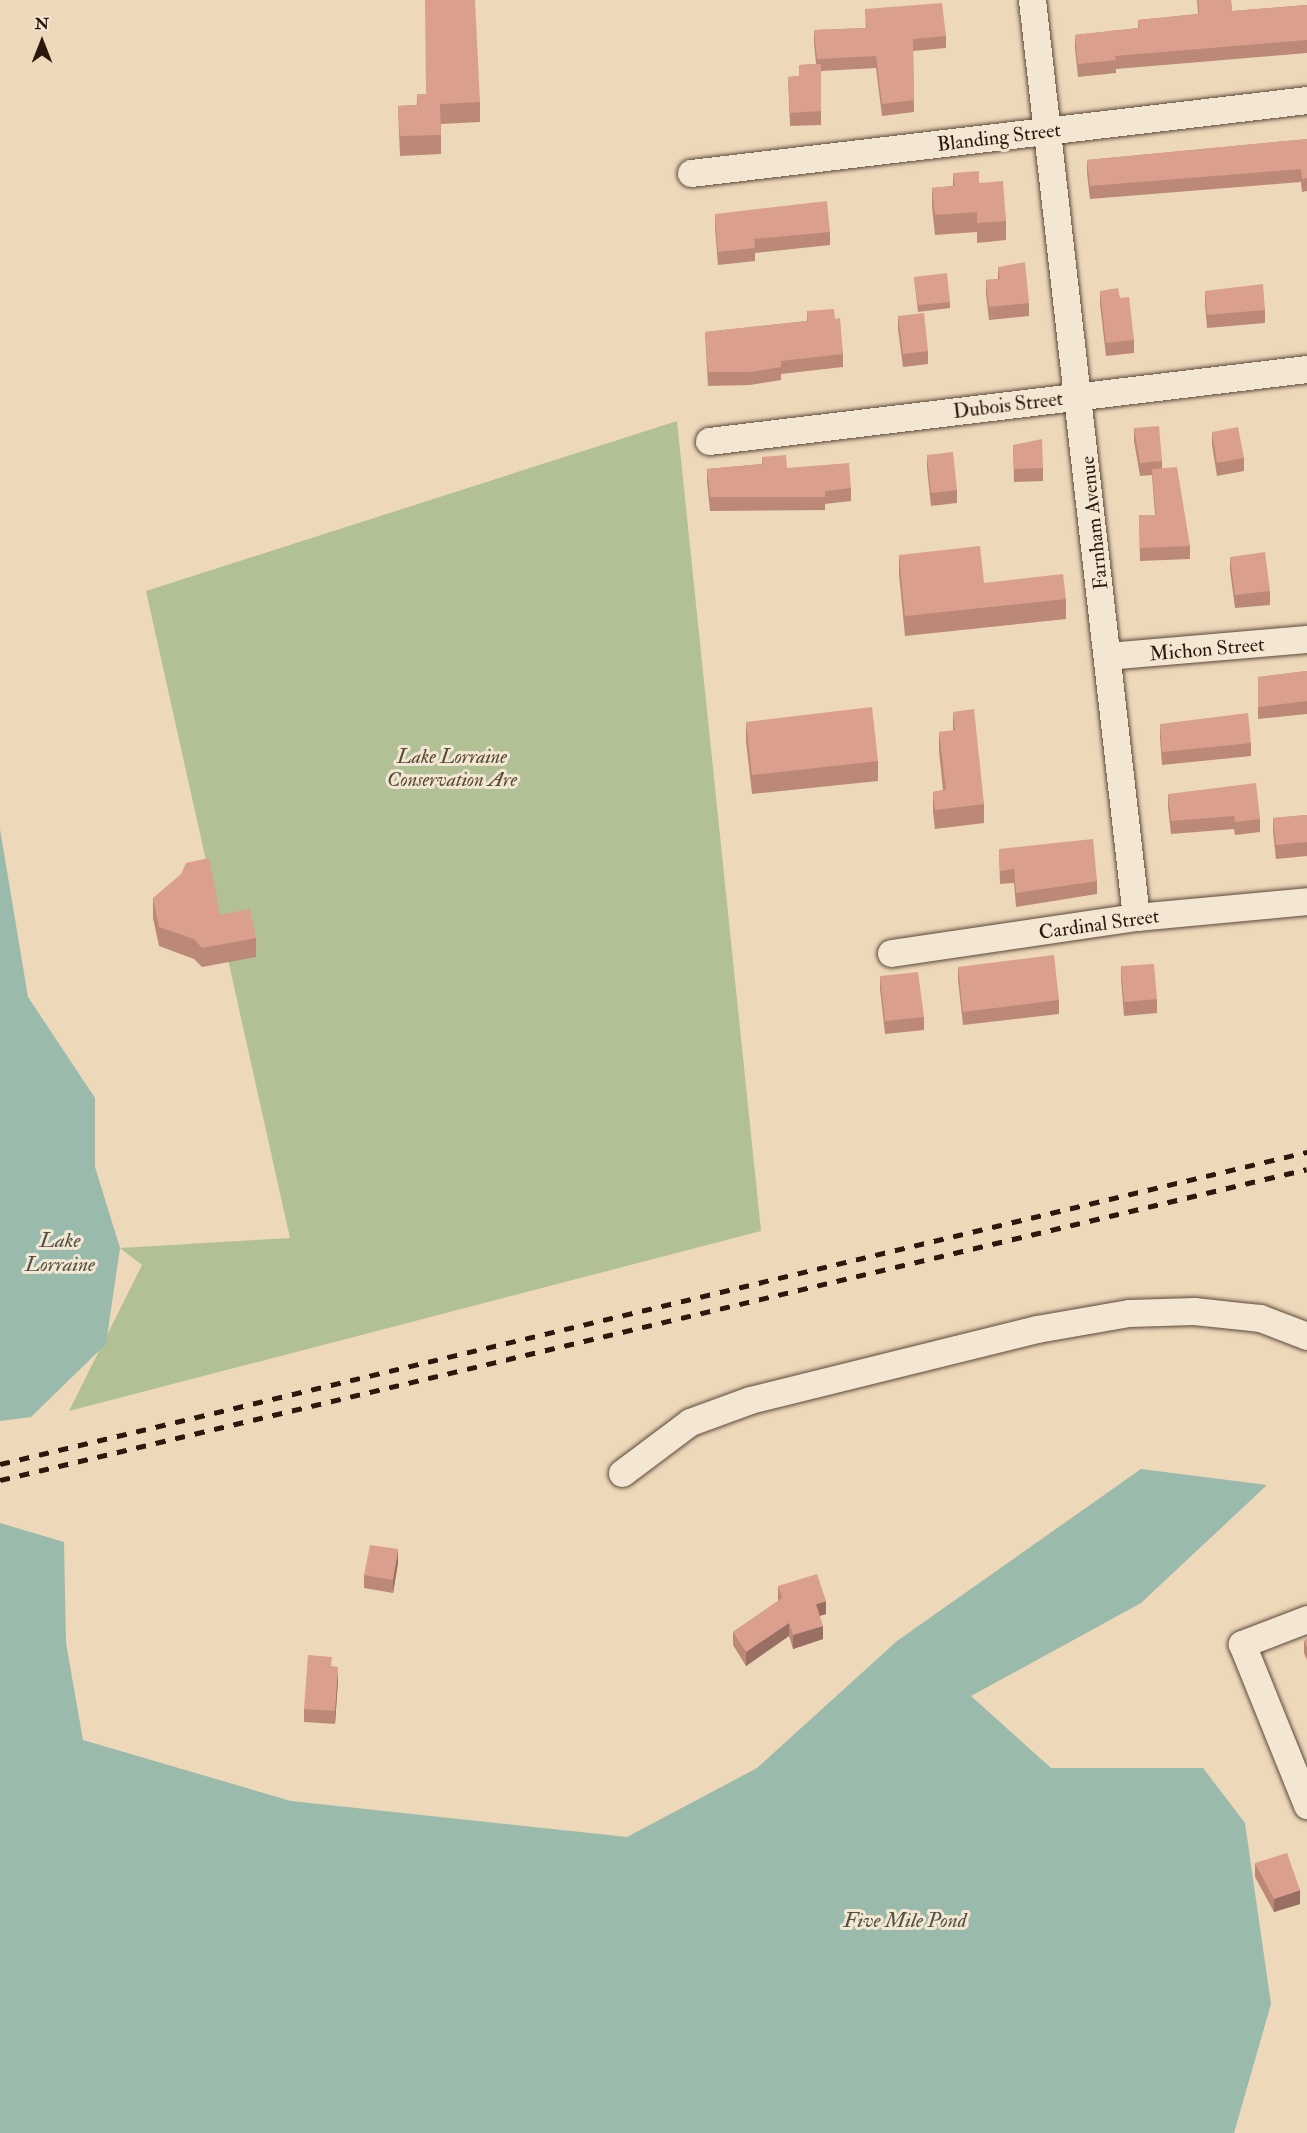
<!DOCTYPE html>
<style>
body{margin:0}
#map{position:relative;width:1307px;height:2133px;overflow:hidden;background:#edd8ba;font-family:"IM FELL Double Pica",serif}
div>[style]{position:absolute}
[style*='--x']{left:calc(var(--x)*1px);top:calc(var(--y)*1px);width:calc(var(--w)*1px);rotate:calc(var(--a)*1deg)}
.green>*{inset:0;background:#b2c095}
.water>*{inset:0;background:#9abaac}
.roads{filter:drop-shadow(0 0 2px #5c4939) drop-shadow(0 0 2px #5c4939)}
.street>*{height:27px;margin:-13.5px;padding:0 13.5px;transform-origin:13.5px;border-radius:13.5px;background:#f3e6d2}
.rail>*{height:4.5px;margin-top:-2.25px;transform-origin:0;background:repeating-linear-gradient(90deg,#2c190e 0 10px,transparent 0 20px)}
.wall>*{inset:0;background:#bc8979}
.shaded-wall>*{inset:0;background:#996f63}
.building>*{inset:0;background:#db9f8d}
span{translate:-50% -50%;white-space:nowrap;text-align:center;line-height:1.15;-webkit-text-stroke:6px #f3e6d2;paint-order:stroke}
.street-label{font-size:20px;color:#2c190e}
.park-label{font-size:20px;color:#544b36;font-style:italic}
.water-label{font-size:21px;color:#525145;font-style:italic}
.north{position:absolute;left:12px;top:12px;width:60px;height:60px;-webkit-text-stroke:4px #f3e6d2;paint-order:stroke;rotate:0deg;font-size:16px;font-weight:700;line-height:24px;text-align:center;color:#2c190e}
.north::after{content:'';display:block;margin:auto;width:21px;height:27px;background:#2c190e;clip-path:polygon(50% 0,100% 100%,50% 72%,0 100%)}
</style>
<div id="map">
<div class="green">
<div style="clip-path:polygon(677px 421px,761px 1231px,69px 1411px,142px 1265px,120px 1248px,290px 1238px,146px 591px)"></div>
</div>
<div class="water">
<div style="clip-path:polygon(0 829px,28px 997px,95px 1098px,95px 1167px,120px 1248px,106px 1344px,31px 1417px,0 1421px)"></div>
<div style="clip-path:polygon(1141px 1469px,1267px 1485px,1141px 1603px,971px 1696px,1051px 1768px,1203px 1768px,1245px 1823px,1271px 2004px,1234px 2133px,0 2133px,0 1523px,64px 1542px,66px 1643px,83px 1740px,291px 1801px,627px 1837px,757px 1768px,897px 1641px)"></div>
</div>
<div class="roads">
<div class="street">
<div style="--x:1032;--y:0;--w:923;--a:83.53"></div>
<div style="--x:691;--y:173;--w:620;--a:-6.76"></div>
<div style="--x:709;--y:441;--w:602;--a:-6.87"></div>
<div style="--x:1107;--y:656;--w:201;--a:-4.9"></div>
<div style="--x:891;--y:953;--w:248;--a:-8.4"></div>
<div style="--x:1136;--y:917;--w:172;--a:-5.3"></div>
<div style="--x:622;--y:1473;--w:85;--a:-36.9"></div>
<div style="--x:690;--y:1422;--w:64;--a:-20.1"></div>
<div style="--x:750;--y:1400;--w:296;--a:-13.9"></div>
<div style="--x:1037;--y:1329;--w:93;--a:-9.9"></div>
<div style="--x:1129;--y:1313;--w:65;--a:-1.8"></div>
<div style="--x:1194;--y:1311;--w:66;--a:6.1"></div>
<div style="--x:1260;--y:1318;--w:50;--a:21"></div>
<div style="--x:1307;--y:1619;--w:70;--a:159"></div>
<div style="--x:1242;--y:1644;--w:174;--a:68"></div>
</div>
</div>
<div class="rail">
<div style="--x:0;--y:1464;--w:1344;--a:-13.43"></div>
<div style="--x:0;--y:1480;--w:1343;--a:-13.38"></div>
</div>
<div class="wall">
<div style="clip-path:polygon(1197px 0,1231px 0,1232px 11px,1307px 5px,1307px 53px,1116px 69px,1116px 73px,1078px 77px,1075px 48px,1075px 35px,1138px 28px,1138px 20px,1198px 14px)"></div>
<div style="clip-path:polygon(865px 9px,946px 36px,946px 48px,913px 51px,914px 112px,882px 116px,876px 68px,821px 71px,821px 125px,790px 126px,788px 77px,799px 76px,799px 65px,816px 64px,814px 43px,814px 30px,866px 28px)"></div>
<div style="clip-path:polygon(417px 94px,480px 102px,480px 122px,441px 124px,441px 154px,400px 156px,398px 106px,417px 105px)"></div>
<div style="clip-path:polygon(1307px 139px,1307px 191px,1302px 192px,1301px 182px,1090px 199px,1087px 173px,1087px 160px)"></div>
<div style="clip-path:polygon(953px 173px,979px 183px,1006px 221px,1006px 240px,977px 243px,977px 232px,935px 235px,932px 207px,932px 188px,953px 186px)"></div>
<div style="clip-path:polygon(715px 214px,830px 232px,830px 245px,755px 253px,755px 261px,718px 265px,715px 227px)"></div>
<div style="clip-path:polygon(998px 267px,1029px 303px,1029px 316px,989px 320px,986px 294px,986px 280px,998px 279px)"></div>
<div style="clip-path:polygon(914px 277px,950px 302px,950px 308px,918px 312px)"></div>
<div style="clip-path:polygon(1100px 291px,1120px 298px,1134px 340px,1134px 353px,1106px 356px,1100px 304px)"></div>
<div style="clip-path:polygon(1205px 291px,1265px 310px,1265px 323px,1207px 328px,1205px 304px)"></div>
<div style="clip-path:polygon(807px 311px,835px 319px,843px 354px,843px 367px,781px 374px,781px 380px,750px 385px,708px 386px,705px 332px,807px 321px)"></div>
<div style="clip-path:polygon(898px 316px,928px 351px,928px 364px,903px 367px,898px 329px)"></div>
<div style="clip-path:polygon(1134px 428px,1162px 461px,1162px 468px,1190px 546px,1190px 559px,1140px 561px,1139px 515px,1155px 515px,1152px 475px,1140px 476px,1134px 441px)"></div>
<div style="clip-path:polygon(1212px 432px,1244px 458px,1244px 471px,1217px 476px,1212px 445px)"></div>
<div style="clip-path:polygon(1013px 445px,1043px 468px,1043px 481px,1014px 482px)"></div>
<div style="clip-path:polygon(927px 455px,957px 490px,957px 503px,931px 506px,927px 468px)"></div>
<div style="clip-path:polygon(762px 457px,787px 468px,851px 488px,851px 501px,825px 504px,825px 510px,710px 511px,707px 482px,707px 469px,762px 464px)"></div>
<div style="clip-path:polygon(899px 555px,984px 583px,1066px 599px,1066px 619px,905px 636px,899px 574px)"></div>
<div style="clip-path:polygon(1230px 557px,1270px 591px,1270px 605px,1235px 608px,1230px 570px)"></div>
<div style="clip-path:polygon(1307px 671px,1307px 714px,1258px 719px,1258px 677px)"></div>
<div style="clip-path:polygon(953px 712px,984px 804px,984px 823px,935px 829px,933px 812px,933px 792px,943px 790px,939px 751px,939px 732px,953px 731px)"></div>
<div style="clip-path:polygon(746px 722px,878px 761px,878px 781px,752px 794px,746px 741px)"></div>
<div style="clip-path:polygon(1160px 724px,1251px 743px,1251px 756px,1162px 765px,1160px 738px)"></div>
<div style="clip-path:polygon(1168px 794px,1260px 819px,1260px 832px,1235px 835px,1234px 829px,1171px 834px,1168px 807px)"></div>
<div style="clip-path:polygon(1307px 815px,1307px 856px,1276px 859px,1273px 831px,1273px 818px)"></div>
<div style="clip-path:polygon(999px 849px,1097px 881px,1097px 894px,1016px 907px,1014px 883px,1000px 884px)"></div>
<div style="clip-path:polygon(153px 898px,220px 915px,256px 938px,256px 957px,202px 967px,194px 959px,159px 946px,153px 918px)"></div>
<div style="clip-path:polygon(1121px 966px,1157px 999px,1157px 1013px,1124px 1016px,1121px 979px)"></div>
<div style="clip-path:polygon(958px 967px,1059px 1000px,1059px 1014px,963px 1025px,958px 980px)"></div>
<div style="clip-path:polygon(880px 976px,924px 1017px,924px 1030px,885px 1034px,880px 989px)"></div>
<div style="clip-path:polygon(398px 1563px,393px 1593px,364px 1588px,364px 1575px)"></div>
<div style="clip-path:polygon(778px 1586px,826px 1614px,820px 1616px,823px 1639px,793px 1649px,789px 1636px,746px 1666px,733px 1645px,733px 1632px,778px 1601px)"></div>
<div style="clip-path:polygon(1307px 1639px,1307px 1660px,1304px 1653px,1304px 1641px)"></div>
<div style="clip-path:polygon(332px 1667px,338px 1680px,335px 1724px,304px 1722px,304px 1709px)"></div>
<div style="clip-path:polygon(1255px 1863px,1300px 1904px,1274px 1912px,1255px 1877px)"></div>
</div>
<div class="shaded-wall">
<div style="clip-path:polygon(398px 1549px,398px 1563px,393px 1593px,393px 1580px)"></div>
<div style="clip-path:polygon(826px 1601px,826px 1614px,816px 1617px,816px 1604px)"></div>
<div style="clip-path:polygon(789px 1623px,789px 1636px,746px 1666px,746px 1652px)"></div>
<div style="clip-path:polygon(823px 1626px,823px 1639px,793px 1649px,793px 1635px)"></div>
<div style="clip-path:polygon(338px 1667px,338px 1680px,335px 1724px,335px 1711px)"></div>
<div style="clip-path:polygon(1300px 1890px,1300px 1904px,1274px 1912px,1274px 1899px)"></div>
</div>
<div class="building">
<div style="clip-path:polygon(425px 0,475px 0,480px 102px,440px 104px,441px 135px,400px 136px,398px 106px,418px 105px,417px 94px,426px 94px)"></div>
<div style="clip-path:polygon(1198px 0,1231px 0,1232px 11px,1307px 5px,1307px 40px,1115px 56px,1116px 60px,1078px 64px,1075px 35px,1139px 28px,1138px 20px,1199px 14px)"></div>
<div style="clip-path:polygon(942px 3px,946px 36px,913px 39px,914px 100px,882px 104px,876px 56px,817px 59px,814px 30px,867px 28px,865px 9px)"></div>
<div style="clip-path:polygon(821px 64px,821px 111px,790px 113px,788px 77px,799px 76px,799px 65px)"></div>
<div style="clip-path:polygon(1307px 139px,1307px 178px,1302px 179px,1301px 169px,1090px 186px,1087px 160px)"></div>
<div style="clip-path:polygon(979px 171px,979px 183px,1003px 181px,1006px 221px,977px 223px,977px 212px,935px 215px,932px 188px,955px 186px,953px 173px)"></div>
<div style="clip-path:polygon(827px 201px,830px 232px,754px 239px,755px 248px,718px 252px,715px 214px)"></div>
<div style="clip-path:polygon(1025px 262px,1029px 303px,989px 307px,986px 280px,1000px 279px,998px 267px)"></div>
<div style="clip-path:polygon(947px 273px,950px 302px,918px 305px,914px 277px)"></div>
<div style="clip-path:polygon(1263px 284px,1265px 310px,1207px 315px,1205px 291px)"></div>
<div style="clip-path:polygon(1118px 288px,1120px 298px,1129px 297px,1134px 340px,1106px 343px,1100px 291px)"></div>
<div style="clip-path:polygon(834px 309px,835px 319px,840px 318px,843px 354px,781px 361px,781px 367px,750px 372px,708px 372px,705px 332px,808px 321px,807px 311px)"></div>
<div style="clip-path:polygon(924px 313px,928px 351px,903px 354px,898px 316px)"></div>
<div style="clip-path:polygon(1159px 426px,1162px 461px,1140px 463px,1134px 428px)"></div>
<div style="clip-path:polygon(1238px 427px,1244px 458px,1217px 463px,1212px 432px)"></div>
<div style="clip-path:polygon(1042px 439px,1043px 468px,1014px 469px,1013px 445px)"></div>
<div style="clip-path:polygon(953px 452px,957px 490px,931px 493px,927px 455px)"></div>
<div style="clip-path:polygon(786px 455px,787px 468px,849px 463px,851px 488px,825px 491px,825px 497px,710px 497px,707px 469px,763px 464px,762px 457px)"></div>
<div style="clip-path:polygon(1177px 467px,1190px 546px,1140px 548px,1139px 515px,1156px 515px,1152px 469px)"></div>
<div style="clip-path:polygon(980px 546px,984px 583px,1063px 574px,1066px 599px,905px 616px,899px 555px)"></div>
<div style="clip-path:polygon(1265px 552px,1270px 591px,1235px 595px,1230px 557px)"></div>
<div style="clip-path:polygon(1307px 671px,1307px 701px,1258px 707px,1258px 677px)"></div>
<div style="clip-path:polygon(872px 707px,878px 761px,752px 775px,746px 722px)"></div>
<div style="clip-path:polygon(974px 709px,984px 804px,935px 810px,933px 792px,946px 790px,939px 732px,955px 730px,953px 712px)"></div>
<div style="clip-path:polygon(1248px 713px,1251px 743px,1162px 752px,1160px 724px)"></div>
<div style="clip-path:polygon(1256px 783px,1260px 819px,1235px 822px,1234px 816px,1171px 821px,1168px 794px)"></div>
<div style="clip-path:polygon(1307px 815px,1307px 842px,1276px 845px,1273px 818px)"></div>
<div style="clip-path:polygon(1093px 839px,1097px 881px,1016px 893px,1014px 869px,1000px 871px,999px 849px)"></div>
<div style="clip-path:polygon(209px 858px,220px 915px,250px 909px,256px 938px,202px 948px,194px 939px,159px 927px,153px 898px,181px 874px,186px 863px)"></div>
<div style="clip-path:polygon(1054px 955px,1059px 1000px,963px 1012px,958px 967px)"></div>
<div style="clip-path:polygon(1154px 964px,1157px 999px,1124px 1002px,1121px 966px)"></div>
<div style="clip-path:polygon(918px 972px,924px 1017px,885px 1021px,880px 976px)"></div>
<div style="clip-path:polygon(370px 1545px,398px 1549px,393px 1580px,364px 1575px)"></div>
<div style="clip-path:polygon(817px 1574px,826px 1601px,816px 1604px,823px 1626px,793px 1635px,789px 1623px,746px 1652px,733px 1632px,782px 1598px,778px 1586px)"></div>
<div style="clip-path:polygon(1307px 1639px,1307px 1648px,1304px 1641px)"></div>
<div style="clip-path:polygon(308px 1655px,332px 1657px,331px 1666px,338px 1667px,335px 1711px,304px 1709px)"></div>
<div style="clip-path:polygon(1287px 1853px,1300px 1890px,1274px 1899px,1255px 1863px)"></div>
</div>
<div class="street-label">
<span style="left:999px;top:137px;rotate:-7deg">Blanding Street</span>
<span style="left:1008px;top:405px;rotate:-7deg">Dubois Street</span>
<span style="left:1094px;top:523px;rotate:-96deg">Farnham Avenue</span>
<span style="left:1207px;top:649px;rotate:-5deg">Michon Street</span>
<span style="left:1099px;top:924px;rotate:-8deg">Cardinal Street</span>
</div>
<div class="park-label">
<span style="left:452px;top:768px">Lake Lorraine<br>Conservation Are</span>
</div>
<div class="water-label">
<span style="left:60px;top:1253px">Lake<br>Lorraine</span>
<span style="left:905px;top:1921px">Five Mile Pond</span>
</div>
<div class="north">N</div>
</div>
